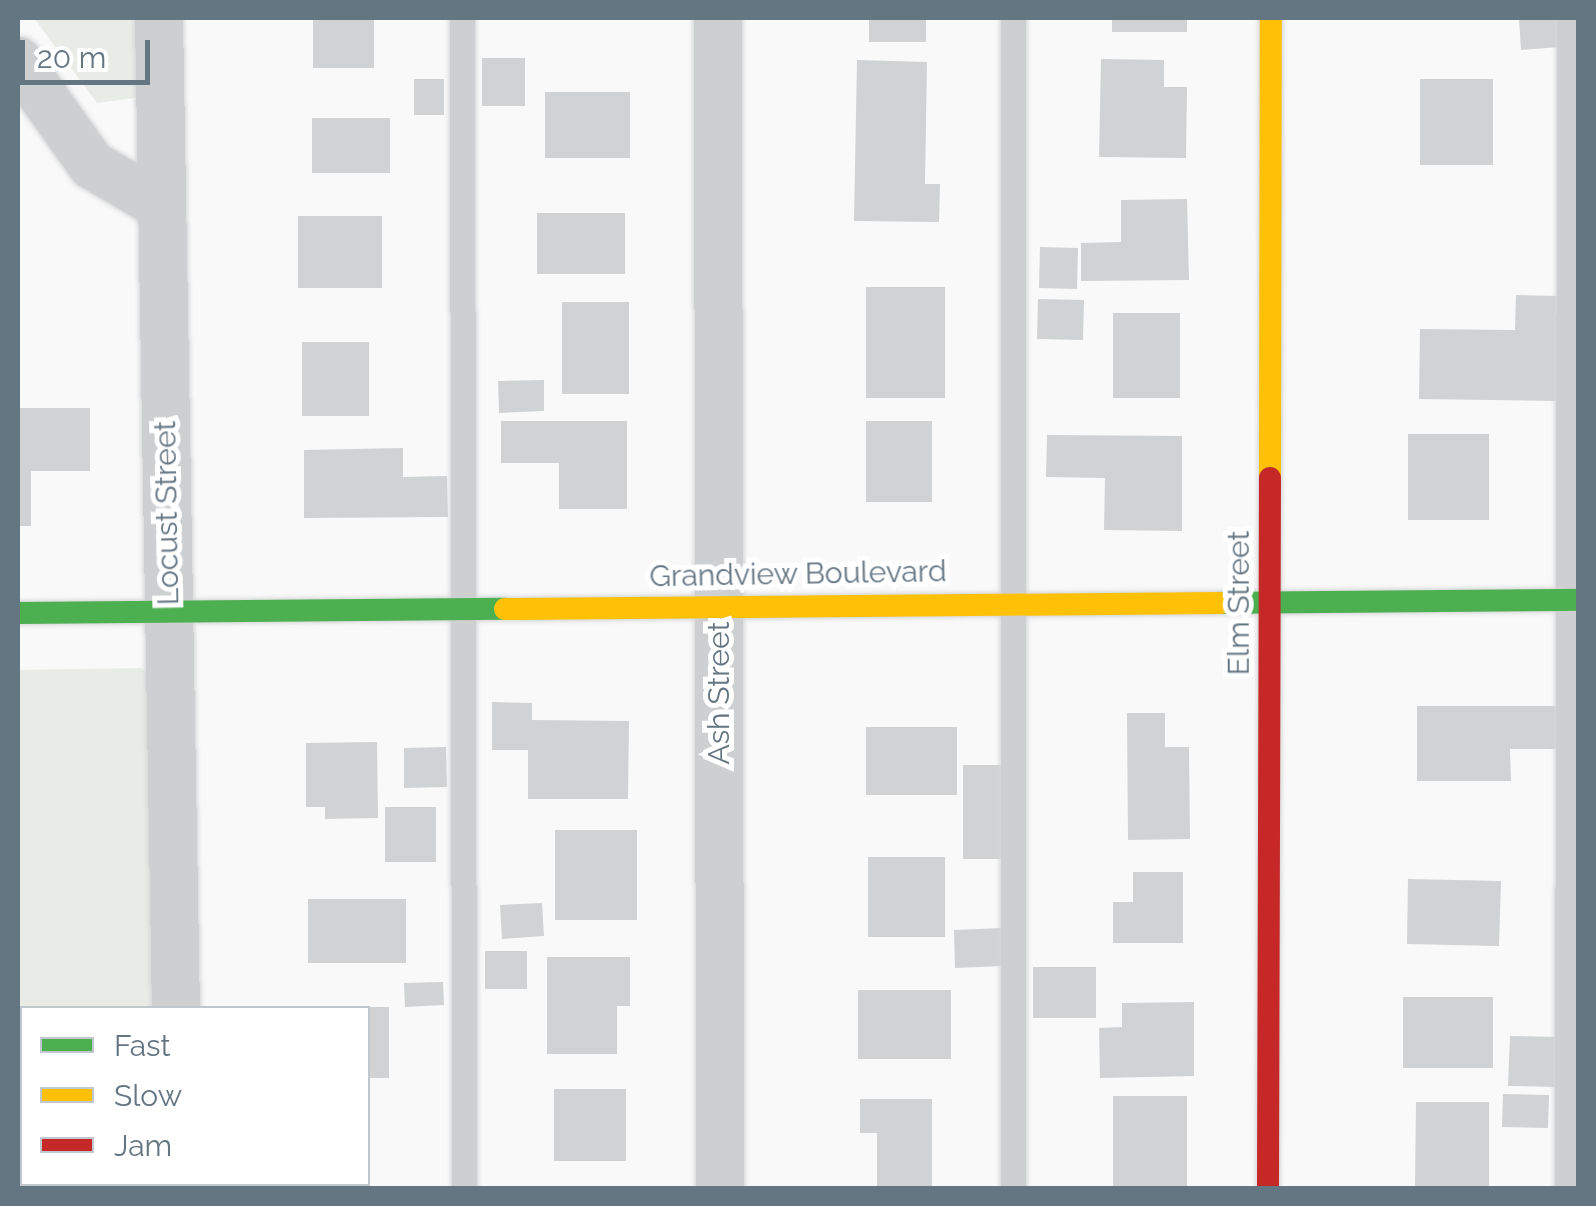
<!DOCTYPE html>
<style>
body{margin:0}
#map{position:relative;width:1596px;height:1206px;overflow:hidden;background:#f9f9f9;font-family:Raleway,sans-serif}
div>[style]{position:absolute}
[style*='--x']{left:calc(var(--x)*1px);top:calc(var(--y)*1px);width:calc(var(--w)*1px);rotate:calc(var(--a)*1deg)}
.green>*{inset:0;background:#e8ebe6}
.building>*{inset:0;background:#d0d2d3}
.roads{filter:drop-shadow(0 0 2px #d5d6d7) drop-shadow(0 0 2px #d5d6d7)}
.lane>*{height:25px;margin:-12.5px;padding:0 12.5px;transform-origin:12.5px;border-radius:12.5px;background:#cecfd0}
.street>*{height:48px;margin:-24px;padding:0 24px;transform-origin:24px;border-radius:24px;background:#cecfd0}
.fast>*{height:22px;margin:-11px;padding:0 11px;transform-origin:11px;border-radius:11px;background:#4caf50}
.slow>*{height:22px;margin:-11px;padding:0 11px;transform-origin:11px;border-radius:11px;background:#ffc107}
.jam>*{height:22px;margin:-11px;padding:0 11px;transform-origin:11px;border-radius:11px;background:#c62828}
span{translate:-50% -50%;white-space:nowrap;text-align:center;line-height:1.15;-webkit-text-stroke:10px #fff;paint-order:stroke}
.street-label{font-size:30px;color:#657683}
.frame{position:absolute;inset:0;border:20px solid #657683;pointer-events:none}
.legend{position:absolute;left:20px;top:1006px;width:350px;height:180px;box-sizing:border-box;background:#fff;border:2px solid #c1c8cd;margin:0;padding:12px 18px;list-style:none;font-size:30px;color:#657683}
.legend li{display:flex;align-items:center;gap:20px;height:50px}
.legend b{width:50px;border:2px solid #c1c8cd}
.scale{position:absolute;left:20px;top:40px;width:130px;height:45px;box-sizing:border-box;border:5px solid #657683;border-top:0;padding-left:12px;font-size:30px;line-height:35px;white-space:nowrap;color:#657683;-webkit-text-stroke:8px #fff;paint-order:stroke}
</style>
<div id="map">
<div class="green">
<div style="clip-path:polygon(34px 18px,149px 18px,142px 97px,97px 103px)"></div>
<div style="clip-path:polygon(142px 668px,153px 679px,152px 1008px,22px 1008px,22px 1184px,151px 1188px,18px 1188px,18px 670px)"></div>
</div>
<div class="building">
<div style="clip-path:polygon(313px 18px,374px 18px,374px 68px,313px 68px)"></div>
<div style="clip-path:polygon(869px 18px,926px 18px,926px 42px,869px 42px)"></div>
<div style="clip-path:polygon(1112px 18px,1187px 18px,1187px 32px,1112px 32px)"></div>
<div style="clip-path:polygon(1519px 18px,1558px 18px,1560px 47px,1521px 50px)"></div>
<div style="clip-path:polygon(482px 58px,525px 58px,525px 106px,482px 106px)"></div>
<div style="clip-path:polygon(1101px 59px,1164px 60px,1164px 87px,1187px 87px,1186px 158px,1099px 157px)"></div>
<div style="clip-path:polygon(857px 60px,927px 62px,925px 184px,940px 184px,939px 222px,854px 221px)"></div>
<div style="clip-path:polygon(414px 79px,444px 79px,444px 115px,414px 115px)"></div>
<div style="clip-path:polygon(1420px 79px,1493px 79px,1493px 165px,1420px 165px)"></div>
<div style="clip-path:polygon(545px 92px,630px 92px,630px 158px,545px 158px)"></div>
<div style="clip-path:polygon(312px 118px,390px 118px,390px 173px,312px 173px)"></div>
<div style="clip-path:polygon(1187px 199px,1189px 280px,1081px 281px,1081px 243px,1121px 242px,1121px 200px)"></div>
<div style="clip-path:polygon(537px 213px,625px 213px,625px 274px,537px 274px)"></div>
<div style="clip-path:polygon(298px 216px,382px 216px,382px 288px,298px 288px)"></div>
<div style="clip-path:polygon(1040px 247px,1078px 248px,1077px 289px,1039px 288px)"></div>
<div style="clip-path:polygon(866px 287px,945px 287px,945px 398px,866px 398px)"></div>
<div style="clip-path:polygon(1516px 295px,1560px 296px,1558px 401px,1419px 399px,1420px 329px,1515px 330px)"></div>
<div style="clip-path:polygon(1038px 299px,1084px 300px,1083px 340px,1037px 339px)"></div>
<div style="clip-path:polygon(562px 302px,629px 302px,629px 394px,562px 394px)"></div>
<div style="clip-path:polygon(1113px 313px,1180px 313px,1180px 398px,1113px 398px)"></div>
<div style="clip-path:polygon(302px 342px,369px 342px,369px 416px,302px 416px)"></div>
<div style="clip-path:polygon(544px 380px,544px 411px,499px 413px,498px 381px)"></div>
<div style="clip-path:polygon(18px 408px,90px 408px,90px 471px,31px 471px,31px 526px,18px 526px)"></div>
<div style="clip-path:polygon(501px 421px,627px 421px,627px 509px,559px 509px,559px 463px,501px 463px)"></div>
<div style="clip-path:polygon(866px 421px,932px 421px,932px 502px,866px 502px)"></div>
<div style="clip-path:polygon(1408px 434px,1489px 434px,1489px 520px,1408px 520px)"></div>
<div style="clip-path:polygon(1047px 435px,1182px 436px,1182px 531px,1104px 530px,1105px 478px,1046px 477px)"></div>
<div style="clip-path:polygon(403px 448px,403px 477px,447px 476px,448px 517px,304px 518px,304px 450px)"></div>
<div style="clip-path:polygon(492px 702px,532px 703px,532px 720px,629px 721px,628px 799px,528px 799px,528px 750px,492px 750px)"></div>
<div style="clip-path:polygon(1417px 706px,1560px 706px,1560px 749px,1510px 749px,1511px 781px,1417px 781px)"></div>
<div style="clip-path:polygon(1127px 713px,1165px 713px,1165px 747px,1189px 747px,1190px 839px,1128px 840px)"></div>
<div style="clip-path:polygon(866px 727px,957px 727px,957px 795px,866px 795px)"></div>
<div style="clip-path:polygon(377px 742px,378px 818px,325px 819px,325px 807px,306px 807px,306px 743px)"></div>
<div style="clip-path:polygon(446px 747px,447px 787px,404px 788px,404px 748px)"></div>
<div style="clip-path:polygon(963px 765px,1001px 765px,1001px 859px,963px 859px)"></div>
<div style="clip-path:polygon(385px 807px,436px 807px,436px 862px,385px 862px)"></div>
<div style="clip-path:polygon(555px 830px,637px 830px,637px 920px,555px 920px)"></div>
<div style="clip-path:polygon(868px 857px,945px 857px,945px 937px,868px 937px)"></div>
<div style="clip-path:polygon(1133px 872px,1183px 872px,1183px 943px,1113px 943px,1113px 902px,1133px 902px)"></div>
<div style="clip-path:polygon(1408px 879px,1501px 881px,1499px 946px,1407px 944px)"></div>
<div style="clip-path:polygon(308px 899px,406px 899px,406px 963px,308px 963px)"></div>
<div style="clip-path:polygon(542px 903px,544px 936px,502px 939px,500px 905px)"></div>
<div style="clip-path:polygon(1001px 928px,1003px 966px,955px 968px,954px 930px)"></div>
<div style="clip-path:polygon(485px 951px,527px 951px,527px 989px,485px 989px)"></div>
<div style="clip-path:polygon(547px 957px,630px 957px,630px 1006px,617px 1006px,617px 1054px,547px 1054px)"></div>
<div style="clip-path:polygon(1033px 967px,1096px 967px,1096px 1018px,1033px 1018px)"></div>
<div style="clip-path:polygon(443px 982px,444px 1005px,405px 1007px,404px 983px)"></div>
<div style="clip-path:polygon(858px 990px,951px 990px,951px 1059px,858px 1059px)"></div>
<div style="clip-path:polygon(1403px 997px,1493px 997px,1493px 1068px,1403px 1068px)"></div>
<div style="clip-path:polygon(1194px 1002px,1194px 1076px,1100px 1078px,1099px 1028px,1122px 1027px,1122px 1003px)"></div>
<div style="clip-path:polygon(368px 1007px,389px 1007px,389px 1078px,368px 1078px)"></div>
<div style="clip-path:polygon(1510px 1036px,1558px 1037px,1557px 1087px,1508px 1086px)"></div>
<div style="clip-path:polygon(554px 1089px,626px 1089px,626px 1161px,554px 1161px)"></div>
<div style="clip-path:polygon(1503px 1094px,1549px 1095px,1548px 1128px,1502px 1127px)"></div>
<div style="clip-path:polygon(1113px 1096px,1187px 1096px,1187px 1188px,1113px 1188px)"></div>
<div style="clip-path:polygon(860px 1099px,932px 1099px,932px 1188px,877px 1188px,877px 1133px,860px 1133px)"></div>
<div style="clip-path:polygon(1416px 1102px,1489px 1102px,1489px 1188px,1415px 1188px)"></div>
<div style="clip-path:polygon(303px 1184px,369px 1184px,369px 1188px,303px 1188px)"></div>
</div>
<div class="roads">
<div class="lane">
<div style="--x:462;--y:18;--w:1170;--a:89.9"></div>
<div style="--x:1013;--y:1188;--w:1170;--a:-90"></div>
<div style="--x:1567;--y:1188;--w:1170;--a:-89.9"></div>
</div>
<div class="street">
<div style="--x:159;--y:18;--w:990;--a:89.02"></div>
<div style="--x:718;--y:18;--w:1170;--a:89.9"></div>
<div style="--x:18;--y:61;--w:128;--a:54.6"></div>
<div style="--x:92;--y:165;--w:81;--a:30.4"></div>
<div style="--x:179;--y:1184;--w:4;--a:90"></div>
</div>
<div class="fast">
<div style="--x:1220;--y:603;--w:358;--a:-0.5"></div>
<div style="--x:18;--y:613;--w:487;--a:-0.5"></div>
</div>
<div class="slow">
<div style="--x:1270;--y:478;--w:460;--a:-89.9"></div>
<div style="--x:505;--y:609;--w:715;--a:-0.48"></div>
</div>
<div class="jam">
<div style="--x:1268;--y:1188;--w:710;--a:-89.84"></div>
</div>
</div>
<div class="street-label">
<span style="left:167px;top:513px;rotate:-91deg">Locust Street</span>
<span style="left:798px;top:574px;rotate:-1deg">Grandview Boulevard</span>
<span style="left:1239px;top:603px;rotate:-90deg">Elm Street</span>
<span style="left:719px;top:693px;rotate:-90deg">Ash Street</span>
</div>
<div class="frame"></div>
<ul class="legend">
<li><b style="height:12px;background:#4caf50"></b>Fast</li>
<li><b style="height:12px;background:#ffc107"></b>Slow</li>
<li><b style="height:12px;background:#c62828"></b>Jam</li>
</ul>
<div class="scale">20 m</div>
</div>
